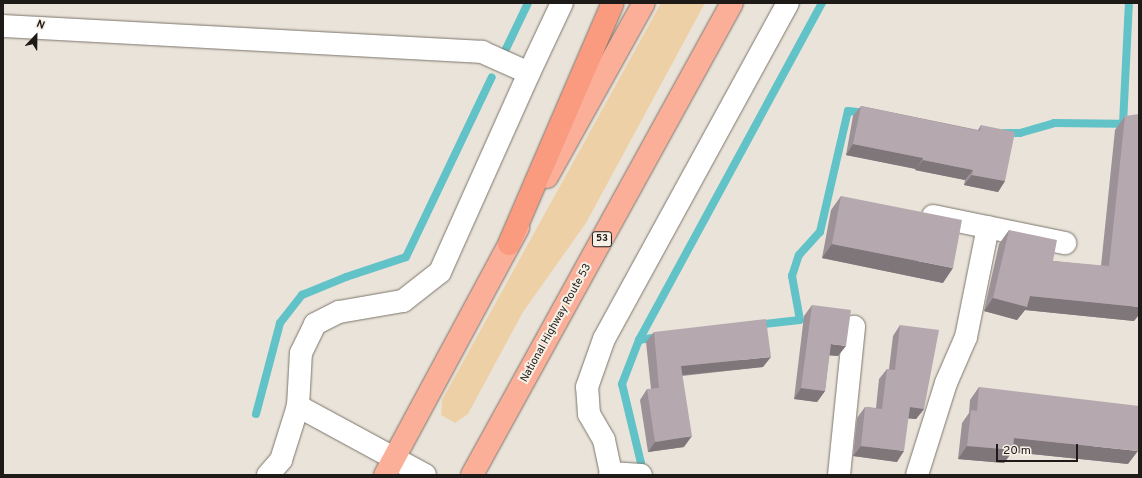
<!DOCTYPE html>
<style>
body{margin:0}
#map{position:relative;width:1142px;height:478px;overflow:hidden;background:#eae3d9;font-family:Overpass,sans-serif}
div>[style]{position:absolute}
[style*='--x']{left:calc(var(--x)*1px);top:calc(var(--y)*1px);width:calc(var(--w)*1px);rotate:calc(var(--a)*1deg)}
.green>*{inset:0;background:#eed0a6}
.stream>*{height:8px;margin:-4px;padding:0 4px;transform-origin:4px;border-radius:4px;background:#61c2c8}
.roads{filter:drop-shadow(0 0 1px #7b756c) drop-shadow(0 0 1px #7b756c)}
.minor>*{height:22px;margin:-11px;padding:0 11px;transform-origin:11px;border-radius:11px;background:#fff}
.tertiary>*{height:22px;margin:-11px;padding:0 11px;transform-origin:11px;border-radius:11px;background:#fff}
.trunk>*{height:22px;margin:-11px;padding:0 11px;transform-origin:11px;border-radius:11px;background:#fbae98}
.motorway>*{height:22px;margin:-11px;padding:0 11px;transform-origin:11px;border-radius:11px;background:#fa9a7e}
.wall>*{inset:0;background:#9c9196}
.shaded-wall>*{inset:0;background:#7f767a}
.building>*{inset:0;background:#b5a9af}
span{translate:-50% -50%;white-space:nowrap;text-align:center;line-height:1.15;-webkit-text-stroke:4px #f7f0e6;paint-order:stroke}
.shield-label span{padding:1px 3px;background:#f7f0e6;border:1px solid;border-radius:3px;-webkit-text-stroke-width:0}
.shield-label{font-size:10px;color:#1d1a17;font-weight:700}
.street-label{font-size:11px;color:#1d1a17}
.frame{position:absolute;inset:0;border:4px solid #1d1a17;pointer-events:none}
.north{position:absolute;left:16px;top:16px;width:40px;height:40px;-webkit-text-stroke:3px #f7f0e6;paint-order:stroke;rotate:22deg;font-size:11px;font-weight:700;line-height:16px;text-align:center;color:#1d1a17}
.north::after{content:'';display:block;margin:auto;width:14px;height:18px;background:#1d1a17;clip-path:polygon(50% 0,100% 100%,50% 72%,0 100%)}
.scale{position:absolute;left:996px;top:444px;width:82px;height:18px;box-sizing:border-box;border:2px solid #1d1a17;border-top:0;padding-left:5px;font-size:12px;line-height:14px;white-space:nowrap;color:#1d1a17;-webkit-text-stroke:3px #f7f0e6;paint-order:stroke}
</style>
<div id="map">
<div class="green">
<div style="clip-path:polygon(661px 3px,705px 3px,586px 223px,523px 312px,468px 414px,455px 423px,441px 415px,442px 400px)"></div>
</div>
<div class="stream">
<div style="--x:504;--y:53;--w:55;--a:-64.4"></div>
<div style="--x:1123;--y:124;--w:121;--a:-87.2"></div>
<div style="--x:1004;--y:133;--w:16;--a:0"></div>
<div style="--x:1020;--y:133;--w:35;--a:-16"></div>
<div style="--x:1054;--y:123;--w:85;--a:0.7"></div>
<div style="--x:756;--y:325;--w:44;--a:-6.5"></div>
<div style="--x:800;--y:320;--w:45;--a:-100.3"></div>
<div style="--x:792;--y:276;--w:22;--a:-72"></div>
<div style="--x:799;--y:255;--w:31;--a:-48"></div>
<div style="--x:820;--y:232;--w:124;--a:-77"></div>
<div style="--x:848;--y:111;--w:19;--a:6"></div>
<div style="--x:639;--y:340;--w:383;--a:-61.5"></div>
<div style="--x:256;--y:414;--w:94;--a:-75.2"></div>
<div style="--x:280;--y:323;--w:36;--a:-52"></div>
<div style="--x:302;--y:295;--w:48;--a:-22.2"></div>
<div style="--x:346;--y:277;--w:63;--a:-18.4"></div>
<div style="--x:406;--y:257;--w:199;--a:-64.5"></div>
<div style="--x:641;--y:474;--w:11;--a:-90"></div>
<div style="--x:641;--y:463;--w:81;--a:-103.5"></div>
<div style="--x:622;--y:384;--w:47;--a:-68.9"></div>
<div style="--x:639;--y:340;--w:20;--a:-9"></div>
</div>
<div class="roads">
<div class="minor">
<div style="--x:3;--y:26;--w:480;--a:3.1"></div>
<div style="--x:482;--y:52;--w:51;--a:24.1"></div>
<div style="--x:933;--y:216;--w:135;--a:11.6"></div>
<div style="--x:611;--y:473;--w:30;--a:4"></div>
<div style="--x:839;--y:475;--w:149;--a:-84.2"></div>
<div style="--x:917;--y:475;--w:96;--a:-72.5"></div>
<div style="--x:946;--y:383;--w:50;--a:-66.5"></div>
<div style="--x:966;--y:337;--w:112;--a:-78.7"></div>
</div>
<div class="tertiary">
<div style="--x:268;--y:475;--w:20;--a:-49"></div>
<div style="--x:281;--y:460;--w:57;--a:-72.5"></div>
<div style="--x:425;--y:475;--w:145;--a:-151.5"></div>
<div style="--x:298;--y:406;--w:53;--a:-86.8"></div>
<div style="--x:301;--y:353;--w:32;--a:-64"></div>
<div style="--x:315;--y:324;--w:27;--a:-27"></div>
<div style="--x:339;--y:312;--w:65;--a:-9.8"></div>
<div style="--x:403;--y:301;--w:47;--a:-38.1"></div>
<div style="--x:440;--y:272;--w:218;--a:-65.9"></div>
<div style="--x:529;--y:73;--w:77;--a:-64.8"></div>
<div style="--x:610;--y:475;--w:2;--a:-63"></div>
<div style="--x:611;--y:473;--w:34;--a:-102"></div>
<div style="--x:604;--y:440;--w:30;--a:-120"></div>
<div style="--x:589;--y:414;--w:27;--a:-94"></div>
<div style="--x:587;--y:387;--w:51;--a:-70.5"></div>
<div style="--x:604;--y:339;--w:383;--a:-61.3"></div>
</div>
<div class="trunk">
<div style="--x:547;--y:177;--w:199;--a:-60.9"></div>
<div style="--x:385;--y:475;--w:281;--a:-61.7"></div>
<div style="--x:472;--y:475;--w:539;--a:-61.15"></div>
</div>
<div class="motorway">
<div style="--x:509;--y:244;--w:262;--a:-66.7"></div>
</div>
</div>
<div class="wall">
<div style="clip-path:polygon(861px 106px,978px 130px,981px 125px,1005px 181px,998px 192px,964px 185px,965px 180px,915px 170px,916px 169px,846px 155px,853px 116px)"></div>
<div style="clip-path:polygon(1125px 116px,1134px 321px,1025px 310px,1017px 320px,984px 311px,999px 244px,1009px 230px,1053px 261px,1101px 266px,1115px 130px)"></div>
<div style="clip-path:polygon(841px 196px,943px 283px,822px 258px,831px 210px)"></div>
<div style="clip-path:polygon(812px 305px,838px 356px,829px 355px,825px 391px,817px 402px,794px 399px,804px 316px)"></div>
<div style="clip-path:polygon(900px 325px,924px 409px,916px 419px,908px 418px,897px 462px,853px 456px,857px 418px,865px 407px,876px 408px,879px 379px,887px 369px,889px 369px,893px 336px)"></div>
<div style="clip-path:polygon(654px 332px,763px 367px,682px 376px,684px 447px,648px 452px,640px 400px,647px 389px,651px 389px,646px 342px)"></div>
<div style="clip-path:polygon(979px 387px,1128px 464px,1012px 452px,1004px 463px,958px 459px,962px 423px,969px 413px,970px 400px)"></div>
</div>
<div class="shaded-wall">
<div style="clip-path:polygon(853px 144px,923px 158px,916px 169px,846px 155px)"></div>
<div style="clip-path:polygon(923px 160px,973px 170px,965px 180px,915px 170px)"></div>
<div style="clip-path:polygon(972px 175px,1005px 181px,998px 192px,964px 185px)"></div>
<div style="clip-path:polygon(832px 244px,953px 268px,943px 283px,822px 258px)"></div>
<div style="clip-path:polygon(1030px 296px,1139px 307px,1139px 315px,1134px 321px,1025px 310px,1017px 320px,984px 311px,993px 298px)"></div>
<div style="clip-path:polygon(831px 344px,846px 346px,838px 356px,823px 355px)"></div>
<div style="clip-path:polygon(771px 357px,763px 367px,673px 376px,681px 366px)"></div>
<div style="clip-path:polygon(801px 388px,825px 391px,817px 402px,794px 399px)"></div>
<div style="clip-path:polygon(910px 407px,924px 409px,916px 419px,902px 418px)"></div>
<div style="clip-path:polygon(692px 436px,684px 447px,648px 452px,655px 442px)"></div>
<div style="clip-path:polygon(1014px 438px,1138px 451px,1128px 464px,1012px 452px,1004px 463px,958px 459px,967px 446px)"></div>
<div style="clip-path:polygon(861px 446px,904px 451px,897px 462px,853px 456px)"></div>
</div>
<div class="building">
<div style="clip-path:polygon(861px 106px,980px 131px,981px 125px,1015px 132px,1005px 181px,972px 175px,973px 170px,923px 160px,923px 158px,853px 144px)"></div>
<div style="clip-path:polygon(1139px 114px,1139px 307px,1030px 296px,1027px 307px,993px 298px,1009px 230px,1057px 240px,1053px 261px,1109px 266px,1125px 116px)"></div>
<div style="clip-path:polygon(841px 196px,962px 220px,953px 268px,832px 244px)"></div>
<div style="clip-path:polygon(812px 305px,851px 310px,846px 346px,831px 344px,825px 391px,801px 388px)"></div>
<div style="clip-path:polygon(766px 319px,771px 357px,681px 366px,692px 436px,655px 442px,647px 389px,659px 388px,654px 332px)"></div>
<div style="clip-path:polygon(900px 325px,939px 330px,924px 409px,910px 407px,904px 451px,861px 446px,865px 407px,882px 409px,887px 369px,895px 370px)"></div>
<div style="clip-path:polygon(979px 387px,1139px 406px,1139px 437px,1138px 451px,1014px 438px,1013px 450px,967px 446px,971px 410px,977px 411px)"></div>
</div>
<div class="shield-label">
<span style="left:602px;top:239px">53</span>
</div>
<div class="street-label">
<span style="left:556px;top:323px;rotate:-61deg">National Highway Route 53</span>
</div>
<div class="frame"></div>
<div class="north">N</div>
<div class="scale">20 m</div>
</div>
